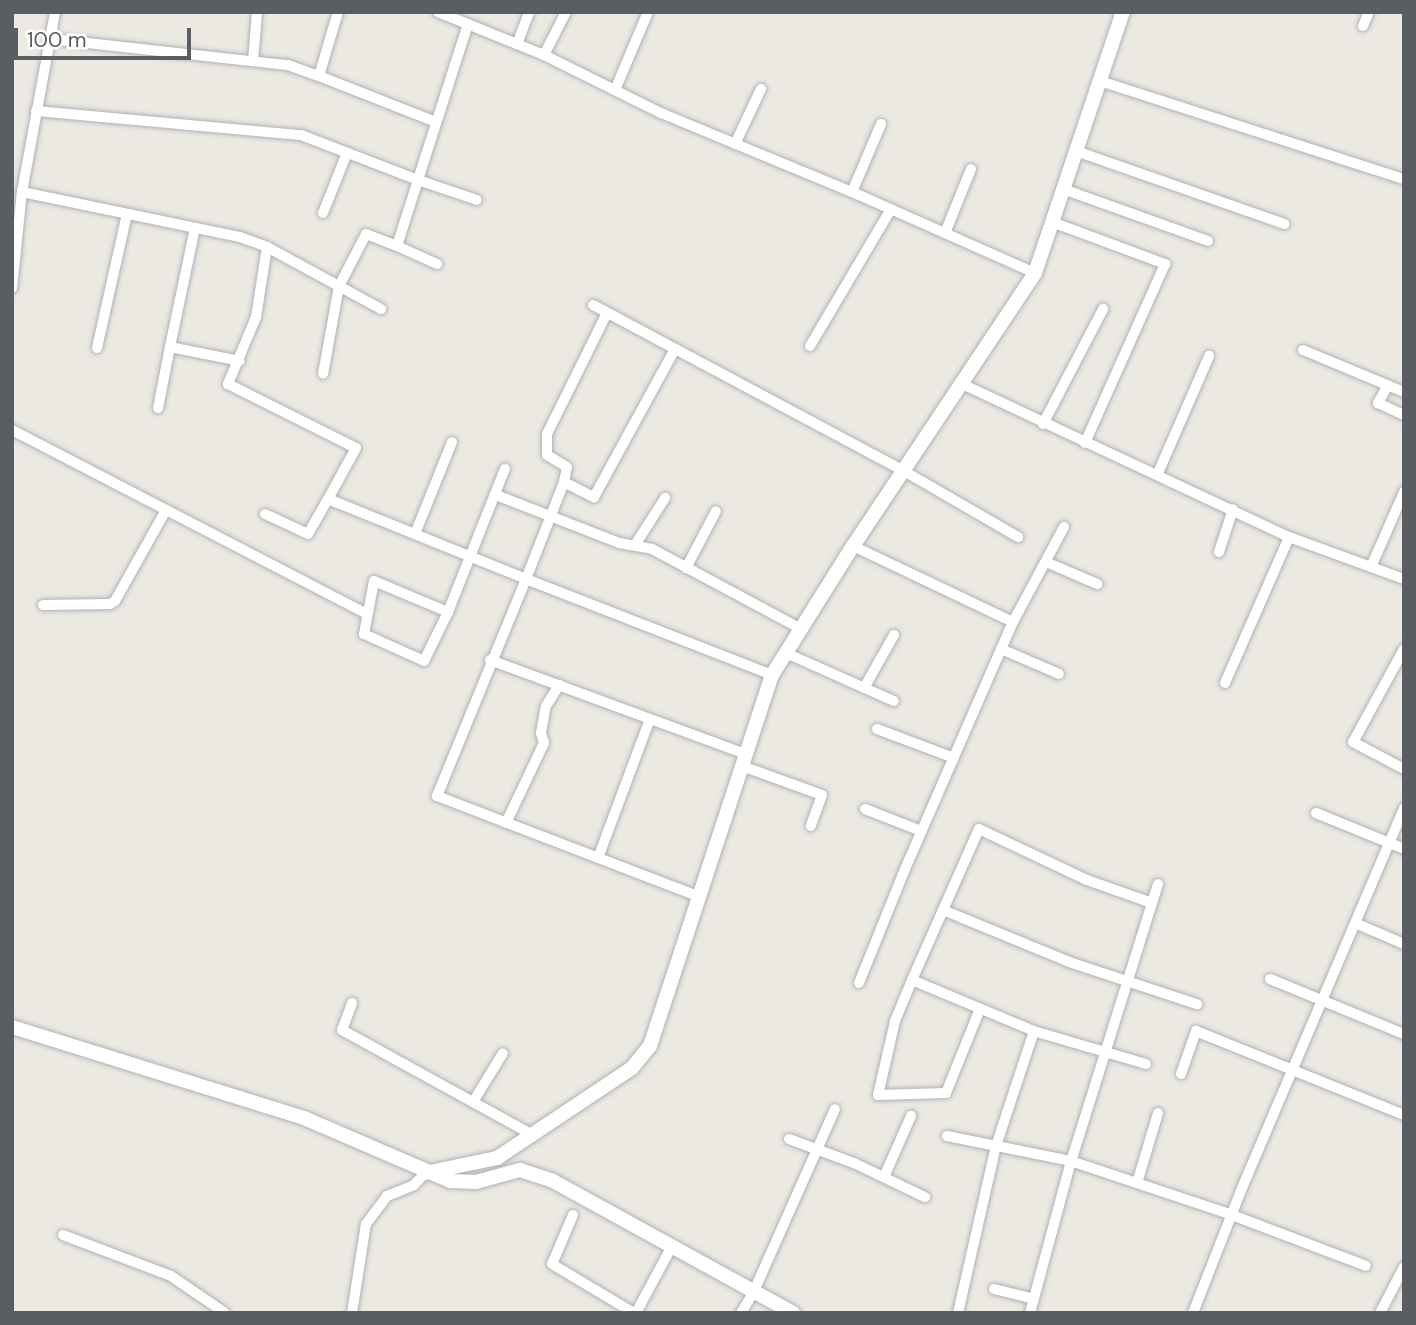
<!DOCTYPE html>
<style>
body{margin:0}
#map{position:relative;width:1416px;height:1325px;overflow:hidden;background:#ebe9e2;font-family:"DM Sans",sans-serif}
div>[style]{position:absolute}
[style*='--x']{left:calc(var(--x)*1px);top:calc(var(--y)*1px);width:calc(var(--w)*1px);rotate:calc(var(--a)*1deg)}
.roads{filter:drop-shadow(0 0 2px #afb2b6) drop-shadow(0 0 2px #afb2b6)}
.street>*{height:10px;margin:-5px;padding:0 5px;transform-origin:5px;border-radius:5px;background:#fff}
.secondary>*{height:14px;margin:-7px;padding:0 7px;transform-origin:7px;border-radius:7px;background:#fff}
span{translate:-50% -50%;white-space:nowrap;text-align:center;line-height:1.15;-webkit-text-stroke:7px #fff;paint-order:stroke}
.frame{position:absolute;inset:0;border:14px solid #5a5d61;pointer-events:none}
.scale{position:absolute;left:14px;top:28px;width:177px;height:32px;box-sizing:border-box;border:4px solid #5a5d61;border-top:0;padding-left:9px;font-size:21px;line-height:24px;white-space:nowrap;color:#5a5d61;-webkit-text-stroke:5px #fff;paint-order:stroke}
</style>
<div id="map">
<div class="roads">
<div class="street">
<div style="--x:438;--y:12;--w:114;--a:22.1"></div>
<div style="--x:544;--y:55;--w:131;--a:26.4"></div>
<div style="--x:661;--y:113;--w:214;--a:22.5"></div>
<div style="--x:859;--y:195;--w:193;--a:23.9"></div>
<div style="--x:468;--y:24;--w:164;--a:107.8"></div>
<div style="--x:418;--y:180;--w:62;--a:18.7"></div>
<div style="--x:1363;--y:26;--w:15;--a:-67"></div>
<div style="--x:51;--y:39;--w:238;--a:6.3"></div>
<div style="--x:288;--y:65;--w:33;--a:20"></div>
<div style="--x:319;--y:76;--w:67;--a:-73.5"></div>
<div style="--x:517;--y:44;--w:34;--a:-69"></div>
<div style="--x:544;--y:55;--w:48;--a:-62.9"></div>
<div style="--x:253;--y:61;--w:49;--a:-85.3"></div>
<div style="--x:319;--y:76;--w:126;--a:21.5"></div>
<div style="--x:1100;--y:81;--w:319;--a:17.9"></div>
<div style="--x:615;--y:90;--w:85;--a:-67.1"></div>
<div style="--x:36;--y:111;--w:266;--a:5.2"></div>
<div style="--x:301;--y:135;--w:125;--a:21"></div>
<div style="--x:418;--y:180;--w:69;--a:107.7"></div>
<div style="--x:397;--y:246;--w:33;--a:-159"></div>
<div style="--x:366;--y:234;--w:59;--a:117.4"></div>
<div style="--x:339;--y:286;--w:89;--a:100.3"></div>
<div style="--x:735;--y:144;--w:61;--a:-64.7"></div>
<div style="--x:1076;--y:151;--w:221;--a:19.3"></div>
<div style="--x:1063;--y:189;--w:154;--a:19.7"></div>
<div style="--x:22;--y:192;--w:223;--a:11.7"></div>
<div style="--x:240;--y:237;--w:29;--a:20"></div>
<div style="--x:267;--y:247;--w:71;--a:98.9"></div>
<div style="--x:256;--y:317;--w:73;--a:112.7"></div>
<div style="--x:228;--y:384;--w:143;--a:26.6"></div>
<div style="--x:356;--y:448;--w:58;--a:118.8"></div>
<div style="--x:328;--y:499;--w:214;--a:22"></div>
<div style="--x:526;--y:579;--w:104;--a:-68.6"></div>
<div style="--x:564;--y:482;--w:34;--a:27"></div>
<div style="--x:594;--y:497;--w:169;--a:-61.3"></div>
<div style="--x:852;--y:192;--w:74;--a:-66.9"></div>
<div style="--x:323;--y:213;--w:65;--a:-68.2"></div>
<div style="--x:1052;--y:222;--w:121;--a:20.4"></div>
<div style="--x:1165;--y:264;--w:196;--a:114.1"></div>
<div style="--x:195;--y:228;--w:122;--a:101.9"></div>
<div style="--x:170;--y:347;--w:71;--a:11.3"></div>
<div style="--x:945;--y:233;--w:69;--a:-67.9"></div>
<div style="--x:397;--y:246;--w:44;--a:24.2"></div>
<div style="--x:267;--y:247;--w:130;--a:28.5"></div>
<div style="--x:12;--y:288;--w:97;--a:-84.1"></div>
<div style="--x:22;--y:192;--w:183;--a:-79.6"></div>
<div style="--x:593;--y:305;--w:353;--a:28.1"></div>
<div style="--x:904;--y:471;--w:132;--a:30.1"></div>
<div style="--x:810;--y:346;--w:159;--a:-59.4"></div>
<div style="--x:97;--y:348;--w:137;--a:-77.4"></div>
<div style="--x:1303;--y:350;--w:109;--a:22.6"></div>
<div style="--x:960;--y:383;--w:363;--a:25.1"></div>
<div style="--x:1289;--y:537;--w:122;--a:20.1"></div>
<div style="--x:1388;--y:385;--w:21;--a:119"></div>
<div style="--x:1378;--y:403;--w:29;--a:25"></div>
<div style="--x:158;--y:408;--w:62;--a:-78.9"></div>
<div style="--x:1043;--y:424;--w:130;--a:-62.4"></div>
<div style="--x:12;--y:430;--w:398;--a:27.4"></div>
<div style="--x:1158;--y:473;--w:128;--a:-66.4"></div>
<div style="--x:564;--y:482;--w:15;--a:-79"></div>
<div style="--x:567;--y:467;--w:23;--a:-149"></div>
<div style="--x:547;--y:455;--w:21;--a:-90"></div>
<div style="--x:547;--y:434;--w:135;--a:-63.6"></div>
<div style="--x:496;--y:495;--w:132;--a:21.3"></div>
<div style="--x:619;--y:543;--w:34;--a:10"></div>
<div style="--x:652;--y:549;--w:169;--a:28.2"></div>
<div style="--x:265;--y:514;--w:47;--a:24.9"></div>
<div style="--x:308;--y:534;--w:40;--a:-60.3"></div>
<div style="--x:415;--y:534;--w:99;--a:-68.1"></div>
<div style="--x:635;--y:545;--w:56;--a:-57.4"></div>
<div style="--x:853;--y:546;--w:177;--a:25.4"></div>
<div style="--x:1013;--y:622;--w:108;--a:-61.8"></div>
<div style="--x:1219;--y:552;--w:45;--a:-72"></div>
<div style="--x:1046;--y:562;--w:56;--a:23.3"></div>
<div style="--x:1371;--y:567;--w:82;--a:-66.3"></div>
<div style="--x:686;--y:568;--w:64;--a:-62.2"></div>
<div style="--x:43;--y:605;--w:67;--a:-0.9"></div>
<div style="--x:110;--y:604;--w:6;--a:-31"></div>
<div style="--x:115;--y:601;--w:104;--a:-60.7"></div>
<div style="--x:448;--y:612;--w:80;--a:-157.3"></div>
<div style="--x:374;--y:581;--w:54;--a:100.7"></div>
<div style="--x:364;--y:634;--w:66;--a:24.2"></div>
<div style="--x:424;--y:661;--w:55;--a:-63.9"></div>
<div style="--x:448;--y:612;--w:154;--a:-68.3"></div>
<div style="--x:1001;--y:649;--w:63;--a:23.3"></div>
<div style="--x:1404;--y:649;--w:106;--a:118.7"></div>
<div style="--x:1353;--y:742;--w:58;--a:27.9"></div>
<div style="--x:786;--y:653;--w:118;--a:24"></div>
<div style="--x:490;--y:660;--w:272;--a:20.2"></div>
<div style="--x:1225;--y:683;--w:159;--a:-66.3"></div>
<div style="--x:864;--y:688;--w:61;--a:-60.5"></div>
<div style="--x:877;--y:729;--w:82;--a:20.6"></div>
<div style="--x:742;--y:766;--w:85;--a:19.9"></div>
<div style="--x:822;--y:795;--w:33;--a:110"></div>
<div style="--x:865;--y:809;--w:60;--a:21.4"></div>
<div style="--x:1316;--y:813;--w:95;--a:22.2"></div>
<div style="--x:506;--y:823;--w:89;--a:-64.6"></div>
<div style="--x:544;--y:743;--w:10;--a:-107"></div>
<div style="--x:541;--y:733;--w:27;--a:-80"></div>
<div style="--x:546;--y:706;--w:25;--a:-58"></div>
<div style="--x:598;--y:858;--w:148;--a:-69.5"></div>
<div style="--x:1158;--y:884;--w:290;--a:107.4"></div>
<div style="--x:1071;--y:1161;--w:170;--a:18.5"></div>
<div style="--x:1232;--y:1215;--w:143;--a:20.8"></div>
<div style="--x:700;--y:897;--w:282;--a:-159"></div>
<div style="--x:437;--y:796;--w:235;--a:-67.7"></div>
<div style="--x:526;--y:579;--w:264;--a:21.3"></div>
<div style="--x:943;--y:910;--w:136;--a:22.4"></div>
<div style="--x:1069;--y:962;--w:135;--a:18.2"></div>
<div style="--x:1355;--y:923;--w:53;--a:23.2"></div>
<div style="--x:1270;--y:979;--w:145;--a:22.3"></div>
<div style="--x:912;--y:980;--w:44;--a:112.5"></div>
<div style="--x:895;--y:1021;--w:76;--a:102.9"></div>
<div style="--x:878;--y:1095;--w:68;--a:-1.7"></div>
<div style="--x:946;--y:1093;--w:91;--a:-68"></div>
<div style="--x:859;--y:983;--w:123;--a:-68"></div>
<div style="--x:905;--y:869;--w:270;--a:-66.4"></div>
<div style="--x:352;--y:1003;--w:29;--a:110"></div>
<div style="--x:342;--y:1030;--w:218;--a:28.8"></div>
<div style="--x:1146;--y:1064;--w:117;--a:-163.6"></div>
<div style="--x:1034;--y:1031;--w:132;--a:-157.3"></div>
<div style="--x:912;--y:980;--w:165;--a:-66.1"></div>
<div style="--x:979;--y:829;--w:119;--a:25.3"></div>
<div style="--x:1087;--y:880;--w:69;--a:19.5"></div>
<div style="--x:1181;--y:1074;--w:46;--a:-70.8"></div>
<div style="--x:1196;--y:1031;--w:224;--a:22"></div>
<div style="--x:473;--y:1102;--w:57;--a:-58.5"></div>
<div style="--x:947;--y:1136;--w:126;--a:11.4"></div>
<div style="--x:1071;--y:1161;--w:157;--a:105.1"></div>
<div style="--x:789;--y:1139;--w:69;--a:20.3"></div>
<div style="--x:854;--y:1163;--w:79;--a:25.6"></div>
<div style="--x:884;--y:1177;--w:67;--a:-66.1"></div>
<div style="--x:1137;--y:1183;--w:73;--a:-73.3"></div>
<div style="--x:573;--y:1215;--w:53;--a:113.2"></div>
<div style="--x:552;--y:1264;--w:96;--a:30.9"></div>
<div style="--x:63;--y:1235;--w:116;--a:20.8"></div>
<div style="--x:171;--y:1276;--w:65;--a:34.4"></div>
<div style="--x:994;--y:1289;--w:41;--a:14"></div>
<div style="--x:352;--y:1313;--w:90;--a:-81.1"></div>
<div style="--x:366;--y:1224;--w:35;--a:-53"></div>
<div style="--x:387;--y:1196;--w:29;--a:-22"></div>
<div style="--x:414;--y:1185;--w:16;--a:-47"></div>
<div style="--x:636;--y:1313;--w:76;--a:-61.8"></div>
<div style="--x:741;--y:1313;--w:26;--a:-59"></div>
<div style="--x:754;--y:1291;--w:199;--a:-66"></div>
<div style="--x:958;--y:1313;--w:171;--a:-77.2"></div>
<div style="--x:996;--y:1146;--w:121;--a:-71.7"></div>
<div style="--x:1193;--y:1313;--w:134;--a:-68.6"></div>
<div style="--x:1242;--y:1188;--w:413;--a:-66.9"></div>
<div style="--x:1380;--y:1313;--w:52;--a:-62.4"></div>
</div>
<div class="secondary">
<div style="--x:12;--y:1027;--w:306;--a:17.3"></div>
<div style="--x:304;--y:1118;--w:159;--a:23.3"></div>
<div style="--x:450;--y:1181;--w:26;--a:2"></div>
<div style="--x:476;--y:1182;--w:46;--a:-15.3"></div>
<div style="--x:520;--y:1170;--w:35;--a:18"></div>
<div style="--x:553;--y:1181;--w:274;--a:28.8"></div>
<div style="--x:425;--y:1173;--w:74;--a:-11.8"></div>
<div style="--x:497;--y:1158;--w:162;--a:-33.7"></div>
<div style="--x:632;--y:1068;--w:28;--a:-51"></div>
<div style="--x:650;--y:1046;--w:391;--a:-71.8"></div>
<div style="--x:772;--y:675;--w:152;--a:-57.9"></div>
<div style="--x:853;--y:546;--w:328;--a:-56.3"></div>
<div style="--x:1035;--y:273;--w:275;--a:-71.4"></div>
</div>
</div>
<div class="frame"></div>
<div class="scale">100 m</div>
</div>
